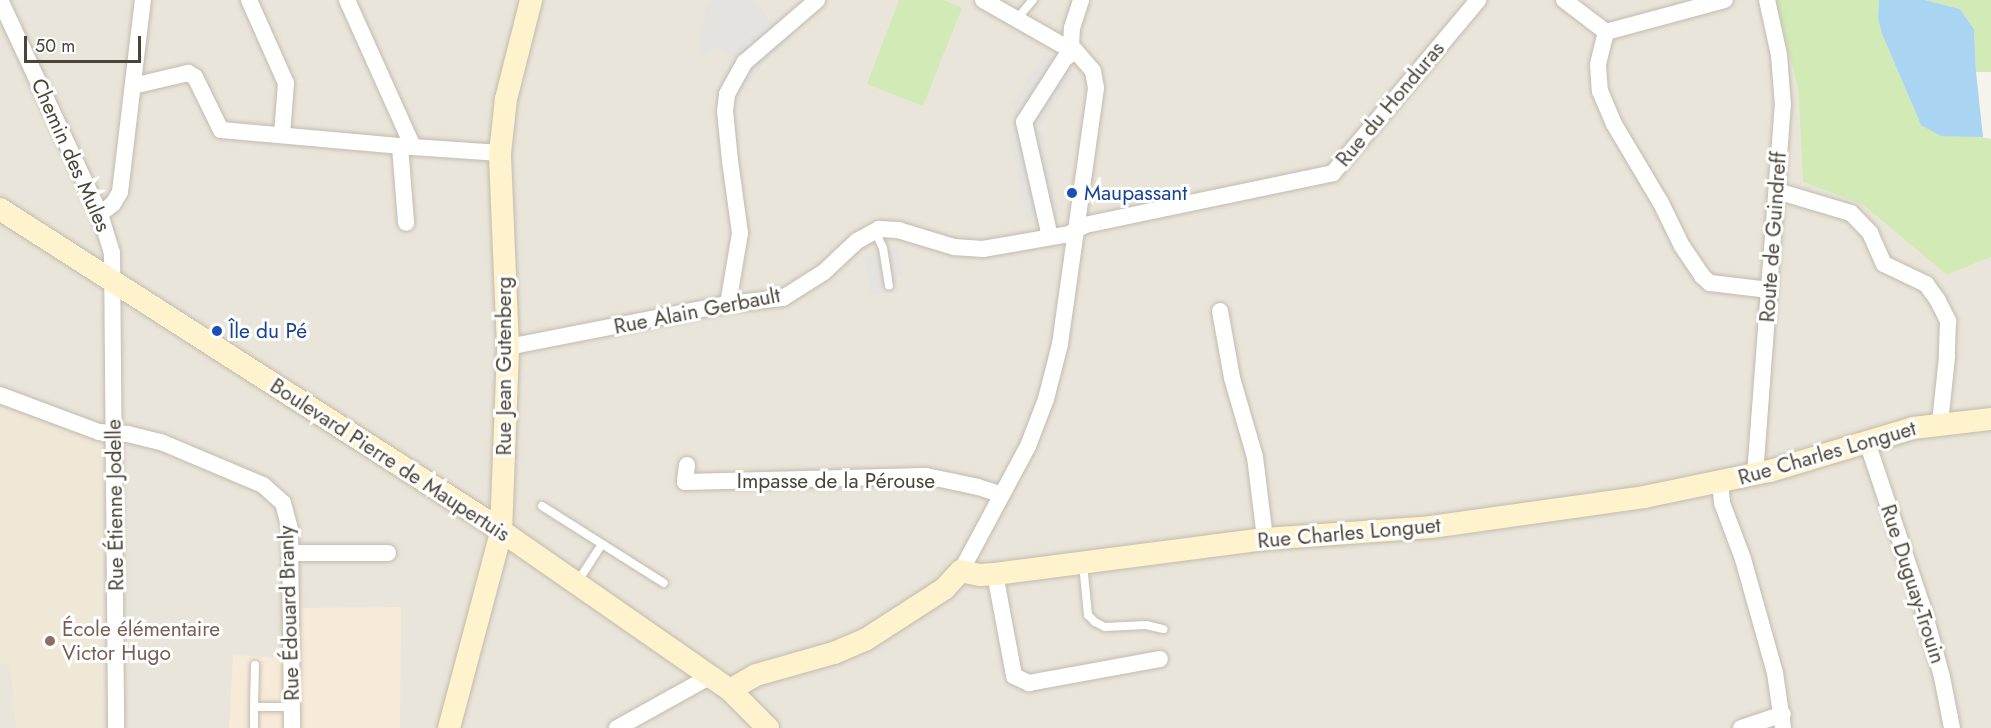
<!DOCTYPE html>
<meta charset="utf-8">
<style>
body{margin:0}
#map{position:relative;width:1991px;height:728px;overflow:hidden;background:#f6f3ec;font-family:Jost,sans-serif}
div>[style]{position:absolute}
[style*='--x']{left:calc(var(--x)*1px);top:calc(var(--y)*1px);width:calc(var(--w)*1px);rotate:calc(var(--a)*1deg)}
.residential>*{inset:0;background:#eae5da}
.commercial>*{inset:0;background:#f7ead8}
.education>*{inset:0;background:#efe8d6}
.green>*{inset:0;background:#d2eab5}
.parking>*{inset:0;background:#e5e3e0}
.water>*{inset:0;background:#a9d4f2}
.roads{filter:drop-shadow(0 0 2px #c2bbae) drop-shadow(0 0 2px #c2bbae)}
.lane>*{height:8px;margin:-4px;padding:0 4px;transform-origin:4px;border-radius:4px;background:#fff}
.street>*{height:16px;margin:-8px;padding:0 8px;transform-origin:8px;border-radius:8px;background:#fff}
.secondary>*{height:22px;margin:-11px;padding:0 11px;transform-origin:11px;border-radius:11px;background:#fff3cd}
.dots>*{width:16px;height:16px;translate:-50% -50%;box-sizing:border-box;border:3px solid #fff;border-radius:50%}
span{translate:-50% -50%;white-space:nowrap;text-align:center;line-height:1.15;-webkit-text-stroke:6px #fff;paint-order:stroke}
.street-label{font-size:21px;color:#4b4439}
.transit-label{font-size:21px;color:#164399}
.left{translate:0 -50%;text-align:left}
.education-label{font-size:21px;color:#785e54}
.scale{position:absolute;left:24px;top:36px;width:117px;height:27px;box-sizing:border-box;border:3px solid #4b4439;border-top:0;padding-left:8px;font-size:18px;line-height:21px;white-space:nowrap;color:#4b4439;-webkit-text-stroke:4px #fff;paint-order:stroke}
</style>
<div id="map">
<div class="residential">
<div style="clip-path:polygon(0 0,1776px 0,1798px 89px,1803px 182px,1863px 205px,1947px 275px,1991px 257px,1991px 728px,0 728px)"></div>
</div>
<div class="commercial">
<div style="clip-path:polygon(401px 607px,400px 728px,229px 728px,233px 655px,300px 659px,300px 608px)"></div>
</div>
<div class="education">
<div style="clip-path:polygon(0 406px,104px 445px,103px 728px,16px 728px,10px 664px,0 664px)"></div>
</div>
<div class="green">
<div style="clip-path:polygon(899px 0,944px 0,962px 8px,923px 106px,867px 84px)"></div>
<div style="clip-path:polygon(1776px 0,1879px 0,1878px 18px,1882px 34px,1921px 125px,1991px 139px,1991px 257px,1947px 275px,1863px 205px,1803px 182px,1798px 89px)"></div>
<div style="clip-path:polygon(1925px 0,1991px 0,1991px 72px,1976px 72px,1974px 29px,1960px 9px)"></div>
</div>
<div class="parking">
<div style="clip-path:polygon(715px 0,755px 0,780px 35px,787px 30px,792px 39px,768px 58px,748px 84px,726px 71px,735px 57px,716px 46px,705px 58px,699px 55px,705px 10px)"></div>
<div style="clip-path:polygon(1045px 54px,1075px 74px,1041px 124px,1034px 120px,1031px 130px,1041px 130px,1059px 214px,1027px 220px,1008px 130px,1017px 129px,1019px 114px,1011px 106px)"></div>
<div style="clip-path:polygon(898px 247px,903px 275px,893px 278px,895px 291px,871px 295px,864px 257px,874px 255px,874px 251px)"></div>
</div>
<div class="water">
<div style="clip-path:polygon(1879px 0,1925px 0,1960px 9px,1974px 29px,1976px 72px,1983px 137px,1941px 136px,1921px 125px,1882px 34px,1878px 18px)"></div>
</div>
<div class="roads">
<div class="lane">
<div style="--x:1016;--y:20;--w:26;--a:-50"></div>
<div style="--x:875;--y:231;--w:19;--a:65"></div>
<div style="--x:883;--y:248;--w:38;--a:81"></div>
<div style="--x:542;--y:506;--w:144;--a:32.3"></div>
<div style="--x:1083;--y:564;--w:51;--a:84.4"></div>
<div style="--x:1088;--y:615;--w:10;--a:45"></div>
<div style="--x:1095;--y:622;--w:11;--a:27"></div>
<div style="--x:1105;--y:627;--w:41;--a:-2.8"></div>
<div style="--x:1146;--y:625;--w:18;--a:13"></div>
<div style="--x:578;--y:581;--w:44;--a:-57"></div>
<div style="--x:255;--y:665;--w:42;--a:91.4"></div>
<div style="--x:254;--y:707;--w:38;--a:0"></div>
<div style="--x:254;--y:728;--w:21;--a:-90"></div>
</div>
<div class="street">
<div style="--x:0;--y:0;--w:236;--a:65"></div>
<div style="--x:100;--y:214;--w:41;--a:72.9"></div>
<div style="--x:112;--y:253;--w:475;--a:89.5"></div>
<div style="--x:249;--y:0;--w:91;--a:66"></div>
<div style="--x:286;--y:83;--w:52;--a:94.4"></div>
<div style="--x:347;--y:0;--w:161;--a:65.8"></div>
<div style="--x:413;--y:147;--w:87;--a:3.9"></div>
<div style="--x:983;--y:0;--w:93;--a:29.6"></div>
<div style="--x:1064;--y:46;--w:7;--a:0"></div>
<div style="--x:1564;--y:0;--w:53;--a:37.3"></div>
<div style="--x:1606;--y:32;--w:123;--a:-15.1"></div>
<div style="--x:1606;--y:32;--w:34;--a:104"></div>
<div style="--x:1598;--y:65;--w:26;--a:86"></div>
<div style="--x:1600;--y:91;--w:36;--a:67"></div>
<div style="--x:1614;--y:124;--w:92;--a:59.3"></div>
<div style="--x:1661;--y:203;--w:48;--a:64"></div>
<div style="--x:1682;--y:246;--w:36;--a:56"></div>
<div style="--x:1702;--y:276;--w:11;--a:41"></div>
<div style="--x:1710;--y:283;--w:60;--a:6.7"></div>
<div style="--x:133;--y:86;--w:57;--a:-13.3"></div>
<div style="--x:188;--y:73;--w:8;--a:30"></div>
<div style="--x:195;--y:77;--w:59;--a:63.9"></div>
<div style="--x:221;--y:130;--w:193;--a:5.1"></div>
<div style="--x:400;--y:146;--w:77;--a:85.5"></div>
<div style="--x:1777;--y:191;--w:77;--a:16.6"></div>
<div style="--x:1851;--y:213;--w:28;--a:46"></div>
<div style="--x:1870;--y:233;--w:34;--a:66"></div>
<div style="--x:1884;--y:264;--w:47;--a:25.5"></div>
<div style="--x:1926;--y:284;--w:19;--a:54"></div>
<div style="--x:1937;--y:299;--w:25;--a:63"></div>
<div style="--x:1948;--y:321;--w:36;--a:92"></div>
<div style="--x:1947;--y:357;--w:66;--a:96.1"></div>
<div style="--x:100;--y:214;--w:16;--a:-38"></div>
<div style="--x:113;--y:204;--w:14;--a:-60"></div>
<div style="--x:120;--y:192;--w:193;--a:-83.2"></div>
<div style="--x:1050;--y:237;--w:118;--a:-102.7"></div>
<div style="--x:1024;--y:122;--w:76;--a:-57.4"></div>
<div style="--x:1065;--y:58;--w:11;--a:-34"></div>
<div style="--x:728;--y:304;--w:72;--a:-80.4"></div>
<div style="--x:740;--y:233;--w:73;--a:-97.9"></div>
<div style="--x:730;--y:161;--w:50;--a:-95.7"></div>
<div style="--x:725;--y:111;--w:17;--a:-83"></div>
<div style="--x:727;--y:94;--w:37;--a:-61"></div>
<div style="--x:745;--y:62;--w:95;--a:-40.7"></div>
<div style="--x:1220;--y:311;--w:68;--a:79.8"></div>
<div style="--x:1232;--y:378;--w:82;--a:73.8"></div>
<div style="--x:1255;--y:457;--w:83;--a:83"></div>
<div style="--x:508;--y:347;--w:224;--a:-11.1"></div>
<div style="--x:728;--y:304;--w:55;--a:-6.2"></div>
<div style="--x:783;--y:298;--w:49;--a:-32.4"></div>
<div style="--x:824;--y:272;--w:45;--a:-43.2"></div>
<div style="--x:857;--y:241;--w:25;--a:-29"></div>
<div style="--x:879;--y:229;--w:19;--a:3"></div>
<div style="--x:898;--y:230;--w:59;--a:16.9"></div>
<div style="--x:954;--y:247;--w:29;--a:4"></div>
<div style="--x:983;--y:249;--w:87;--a:-9.9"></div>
<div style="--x:1069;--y:234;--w:18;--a:-29"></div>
<div style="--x:1085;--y:225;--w:253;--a:-11.8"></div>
<div style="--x:1333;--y:173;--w:226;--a:-50"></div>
<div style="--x:0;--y:395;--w:106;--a:20.5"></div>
<div style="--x:99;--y:432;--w:29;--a:4"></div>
<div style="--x:128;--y:434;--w:34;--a:14"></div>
<div style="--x:161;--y:442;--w:111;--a:22.9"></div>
<div style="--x:263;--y:485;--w:27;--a:42"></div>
<div style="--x:283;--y:503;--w:28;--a:75"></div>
<div style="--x:290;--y:530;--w:198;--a:89.4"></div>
<div style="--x:1867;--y:442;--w:175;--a:71.4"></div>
<div style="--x:1923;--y:608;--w:72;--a:74.6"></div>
<div style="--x:1942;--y:677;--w:52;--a:78.9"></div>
<div style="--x:687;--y:465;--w:17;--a:97"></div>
<div style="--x:685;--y:482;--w:241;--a:-1.4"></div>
<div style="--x:926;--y:476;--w:53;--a:11.9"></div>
<div style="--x:978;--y:487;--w:25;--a:18"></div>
<div style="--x:1755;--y:475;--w:371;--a:-85.7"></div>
<div style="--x:1783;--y:105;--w:50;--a:-94.6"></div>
<div style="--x:1779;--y:55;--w:56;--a:-102.3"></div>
<div style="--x:1720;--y:483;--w:20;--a:84"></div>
<div style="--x:1722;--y:503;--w:60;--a:69.4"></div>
<div style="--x:1743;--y:559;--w:118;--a:74.3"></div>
<div style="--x:1775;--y:673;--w:56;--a:81.7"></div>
<div style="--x:291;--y:553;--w:97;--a:0"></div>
<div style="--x:961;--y:571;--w:142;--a:-61.8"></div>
<div style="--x:1028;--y:446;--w:50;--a:-69"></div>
<div style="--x:1046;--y:399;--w:57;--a:-75.7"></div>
<div style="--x:1060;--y:344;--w:259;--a:-82"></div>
<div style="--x:1096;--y:88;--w:17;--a:-100"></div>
<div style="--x:1093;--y:71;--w:33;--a:-131"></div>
<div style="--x:1071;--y:46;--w:18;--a:-87"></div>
<div style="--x:1072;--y:28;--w:29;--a:-72"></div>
<div style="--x:995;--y:574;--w:104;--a:79.4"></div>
<div style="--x:1014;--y:676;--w:17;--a:25"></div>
<div style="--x:1029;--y:683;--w:133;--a:-10.4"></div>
<div style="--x:617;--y:728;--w:107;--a:-29"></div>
<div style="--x:1741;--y:728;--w:44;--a:-18.4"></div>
</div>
<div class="secondary">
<div style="--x:0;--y:209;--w:575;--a:32.64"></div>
<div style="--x:484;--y:519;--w:300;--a:34.8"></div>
<div style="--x:730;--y:690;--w:54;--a:45"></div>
<div style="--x:730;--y:690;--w:30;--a:-30"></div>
<div style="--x:756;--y:675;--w:81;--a:-15.8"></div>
<div style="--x:834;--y:653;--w:34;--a:-23"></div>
<div style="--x:865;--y:640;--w:94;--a:-32.8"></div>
<div style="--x:944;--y:589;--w:25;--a:-47"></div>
<div style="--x:961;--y:571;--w:19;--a:12"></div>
<div style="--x:980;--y:575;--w:15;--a:-4"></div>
<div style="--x:995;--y:574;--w:272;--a:-7.4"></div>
<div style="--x:1265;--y:539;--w:166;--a:-4.1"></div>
<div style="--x:1431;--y:527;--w:215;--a:-8"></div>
<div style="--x:1644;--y:497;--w:129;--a:-11.7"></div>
<div style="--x:1770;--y:471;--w:149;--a:-16.7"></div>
<div style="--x:1913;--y:428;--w:79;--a:-6.6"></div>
<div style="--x:449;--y:728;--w:203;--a:-75.1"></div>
<div style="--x:501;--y:532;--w:185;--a:-87.8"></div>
<div style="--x:508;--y:347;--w:194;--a:-92.4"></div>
<div style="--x:500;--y:153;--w:54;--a:-83.7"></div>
<div style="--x:506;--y:99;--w:102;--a:-75.8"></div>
</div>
</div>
<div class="dots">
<div style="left:1072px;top:193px;background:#1a4fb4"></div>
<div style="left:217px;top:331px;background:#1a4fb4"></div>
<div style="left:50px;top:641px;background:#8d6e63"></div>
</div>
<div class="street-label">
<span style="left:1390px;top:104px;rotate:-50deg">Rue du Honduras</span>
<span style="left:71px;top:155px;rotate:66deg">Chemin des Mules</span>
<span style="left:1773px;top:237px;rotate:-86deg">Route de Guindreff</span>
<span style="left:697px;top:311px;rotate:-11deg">Rue Alain Gerbault</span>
<span style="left:504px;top:366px;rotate:-90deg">Rue Jean Gutenberg</span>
<span style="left:1827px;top:453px;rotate:-16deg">Rue Charles Longuet</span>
<span style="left:390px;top:460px;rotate:33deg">Boulevard Pierre de Maupertuis</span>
<span style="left:836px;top:481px">Impasse de la Pérouse</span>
<span style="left:115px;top:505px;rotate:-91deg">Rue Étienne Jodelle</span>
<span style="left:1349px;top:533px;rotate:-5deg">Rue Charles Longuet</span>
<span style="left:1913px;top:584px;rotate:72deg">Rue Duguay-Trouin</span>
<span style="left:289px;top:613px;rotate:-92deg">Rue Édouard Branly</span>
</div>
<div class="transit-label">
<span class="left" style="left:1084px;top:193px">Maupassant</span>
<span class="left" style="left:229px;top:331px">Île du Pé</span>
</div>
<div class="education-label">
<span class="left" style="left:62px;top:641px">École élémentaire<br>Victor Hugo</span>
</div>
<div class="scale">50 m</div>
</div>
